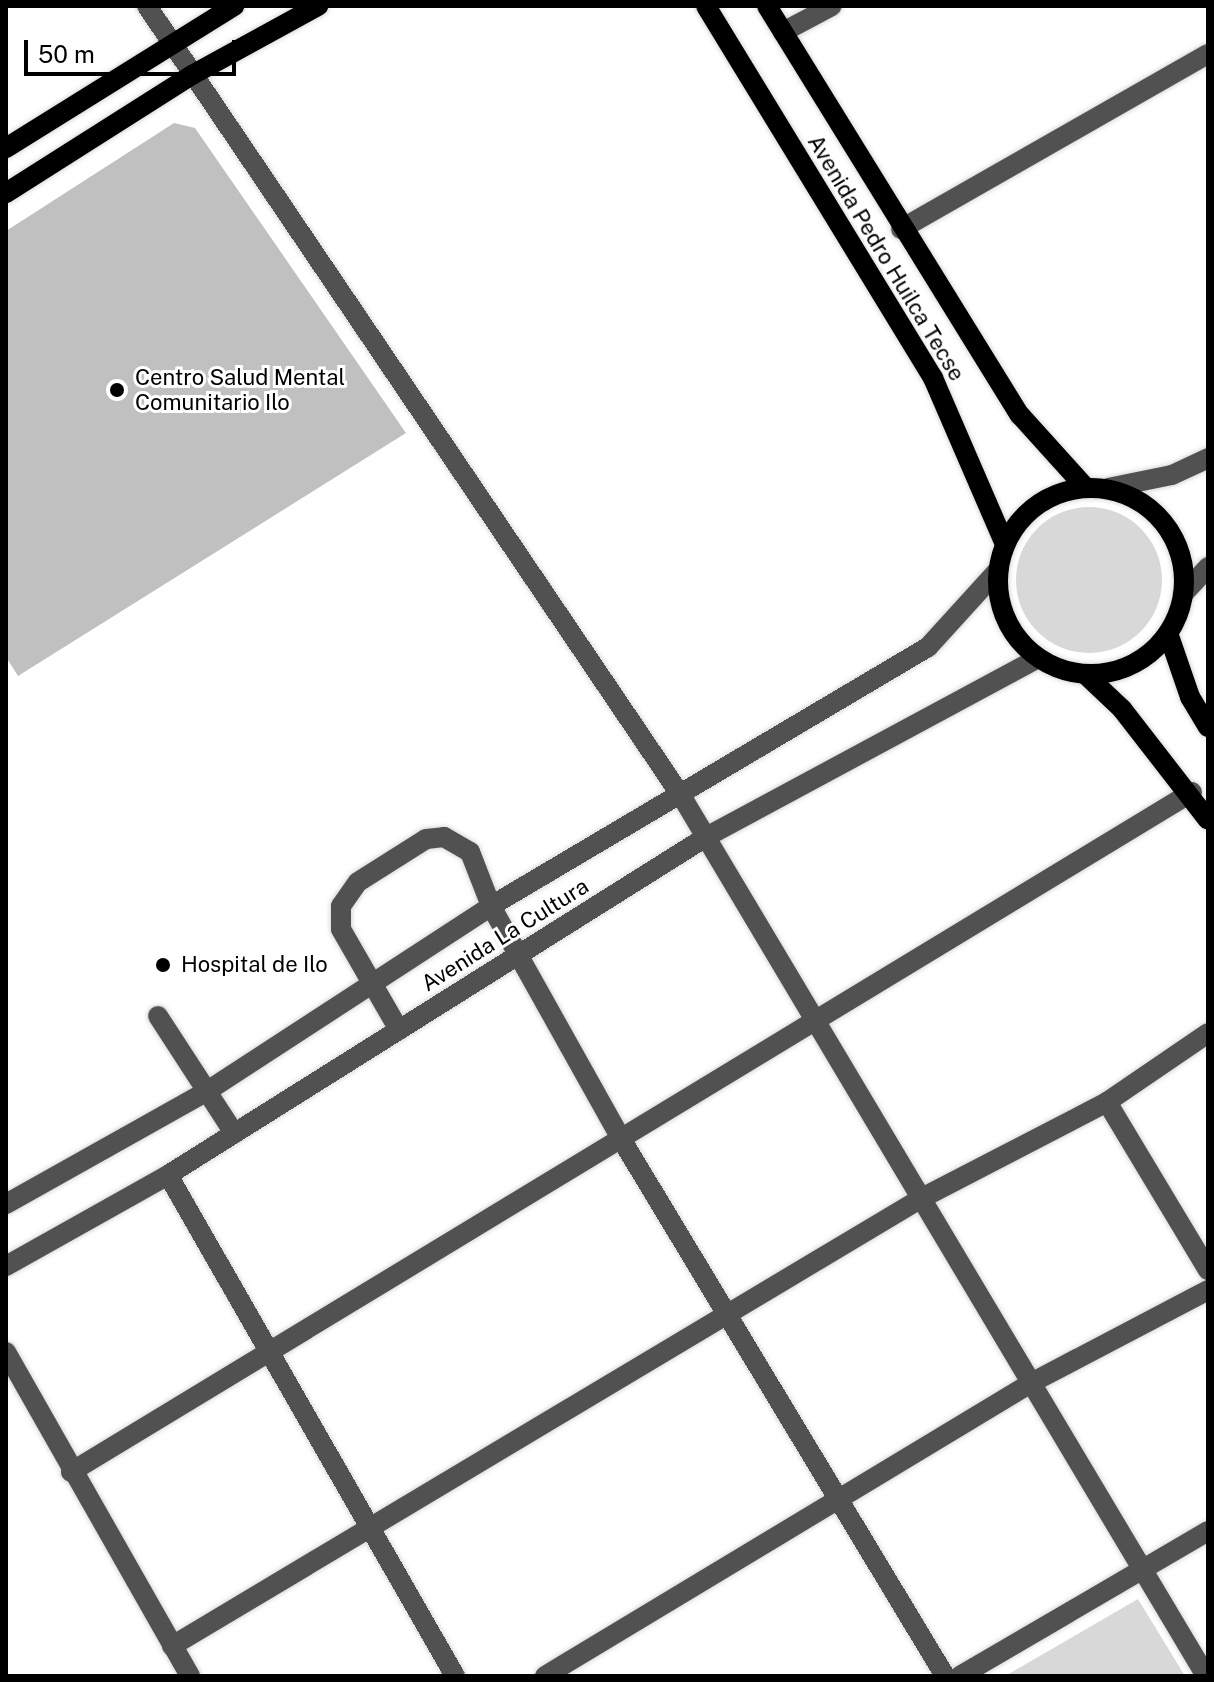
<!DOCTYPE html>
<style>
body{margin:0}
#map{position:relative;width:1214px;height:1682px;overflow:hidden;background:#fff;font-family:"Public Sans",sans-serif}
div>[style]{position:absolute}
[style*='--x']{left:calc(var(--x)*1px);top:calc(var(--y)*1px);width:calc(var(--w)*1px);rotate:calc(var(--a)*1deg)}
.green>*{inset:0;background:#d8d8d8}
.round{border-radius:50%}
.building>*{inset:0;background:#c0c0c0}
.roads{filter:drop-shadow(0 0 2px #dbdbdb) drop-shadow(0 0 2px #dbdbdb)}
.minor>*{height:20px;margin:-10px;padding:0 10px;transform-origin:10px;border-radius:10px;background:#515151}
.major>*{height:20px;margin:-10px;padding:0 10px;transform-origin:10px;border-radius:10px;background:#000}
.major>.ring{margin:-10px;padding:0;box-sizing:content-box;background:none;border:20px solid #000;border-radius:50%}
.dots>*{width:22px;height:22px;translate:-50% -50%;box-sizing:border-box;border:4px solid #fff;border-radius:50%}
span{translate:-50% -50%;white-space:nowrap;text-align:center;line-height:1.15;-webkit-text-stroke:6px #fff;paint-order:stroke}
.street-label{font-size:22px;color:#000}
.poi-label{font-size:22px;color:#000}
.left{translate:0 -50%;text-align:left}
.frame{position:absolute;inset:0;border:8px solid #000;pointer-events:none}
.scale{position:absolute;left:24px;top:40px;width:212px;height:36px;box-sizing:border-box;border:4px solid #000;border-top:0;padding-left:10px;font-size:24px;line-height:28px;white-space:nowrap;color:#000;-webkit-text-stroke:6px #fff;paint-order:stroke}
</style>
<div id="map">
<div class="green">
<div class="round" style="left:1016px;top:507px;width:146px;height:146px"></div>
<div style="clip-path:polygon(1138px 1599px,1185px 1676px,1005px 1676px)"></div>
</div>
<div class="building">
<div style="clip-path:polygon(174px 123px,195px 128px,406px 433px,18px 676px,6px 657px,6px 231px)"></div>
</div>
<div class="roads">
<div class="minor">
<div style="--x:147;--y:6;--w:955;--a:55.93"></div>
<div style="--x:682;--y:797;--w:1023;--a:59.2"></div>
<div style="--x:783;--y:32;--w:55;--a:-28"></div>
<div style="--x:901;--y:229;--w:353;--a:-29.7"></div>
<div style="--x:1108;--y:488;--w:65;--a:-11.5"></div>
<div style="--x:1172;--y:475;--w:40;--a:-25"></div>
<div style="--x:1183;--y:594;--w:37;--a:-47"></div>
<div style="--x:158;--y:1016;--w:140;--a:57"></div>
<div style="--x:399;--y:1030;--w:116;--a:-119.9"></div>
<div style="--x:341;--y:929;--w:23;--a:-90"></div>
<div style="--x:341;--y:906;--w:29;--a:-55"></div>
<div style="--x:358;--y:882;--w:80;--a:-32.3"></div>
<div style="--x:426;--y:839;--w:18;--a:-6"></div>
<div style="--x:444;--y:837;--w:30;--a:30"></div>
<div style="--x:470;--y:852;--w:58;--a:68.7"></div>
<div style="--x:491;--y:906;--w:270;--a:60.8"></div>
<div style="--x:623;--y:1142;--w:624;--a:58.91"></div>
<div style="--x:1107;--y:1102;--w:196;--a:59"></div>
<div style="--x:168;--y:1175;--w:577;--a:60.19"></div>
<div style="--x:6;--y:1204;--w:233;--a:-29.3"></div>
<div style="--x:209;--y:1090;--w:337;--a:-33.1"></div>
<div style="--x:491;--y:906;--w:508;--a:-30.65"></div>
<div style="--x:928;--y:647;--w:105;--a:-47.7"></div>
<div style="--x:6;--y:1266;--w:186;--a:-29.3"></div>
<div style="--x:168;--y:1175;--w:635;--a:-32.14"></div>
<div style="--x:706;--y:837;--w:377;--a:-28.3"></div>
<div style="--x:6;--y:1352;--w:373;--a:60.4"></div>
<div style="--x:71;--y:1472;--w:1311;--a:-31.24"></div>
<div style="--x:172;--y:1646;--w:871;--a:-30.86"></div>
<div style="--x:920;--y:1199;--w:211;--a:-27.4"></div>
<div style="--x:1107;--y:1102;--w:122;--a:-34.3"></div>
<div style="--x:545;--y:1676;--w:567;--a:-31.08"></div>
<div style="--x:1031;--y:1383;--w:200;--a:-27.7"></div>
<div style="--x:960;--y:1676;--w:287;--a:-30.3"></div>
</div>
<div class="major">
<div style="--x:706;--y:6;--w:436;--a:58.6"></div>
<div style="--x:933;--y:378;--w:181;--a:66.6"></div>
<div style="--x:767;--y:6;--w:481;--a:58.3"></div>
<div style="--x:1020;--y:415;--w:97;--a:47.9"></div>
<div style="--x:6;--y:148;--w:269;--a:-31.9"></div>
<div style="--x:6;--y:193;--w:220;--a:-32.4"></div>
<div style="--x:192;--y:75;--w:144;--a:-28.7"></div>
<div class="ring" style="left:998px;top:488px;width:166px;height:166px"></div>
<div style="--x:1168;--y:633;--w:68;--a:71"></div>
<div style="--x:1190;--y:697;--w:35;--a:59"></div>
<div style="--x:1085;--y:674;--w:51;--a:43.4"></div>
<div style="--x:1122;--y:709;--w:140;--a:52.2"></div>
</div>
</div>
<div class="dots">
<div style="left:117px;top:390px;background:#000"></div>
<div style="left:163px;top:965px;background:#000"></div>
</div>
<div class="street-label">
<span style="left:886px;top:258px;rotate:59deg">Avenida Pedro Huilca Tecse</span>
<span style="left:505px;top:935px;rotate:-32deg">Avenida La Cultura</span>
</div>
<div class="poi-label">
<span class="left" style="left:135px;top:390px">Centro Salud Mental<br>Comunitario Ilo</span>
<span class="left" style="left:181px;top:965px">Hospital de Ilo</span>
</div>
<div class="frame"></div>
<div class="scale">50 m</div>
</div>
